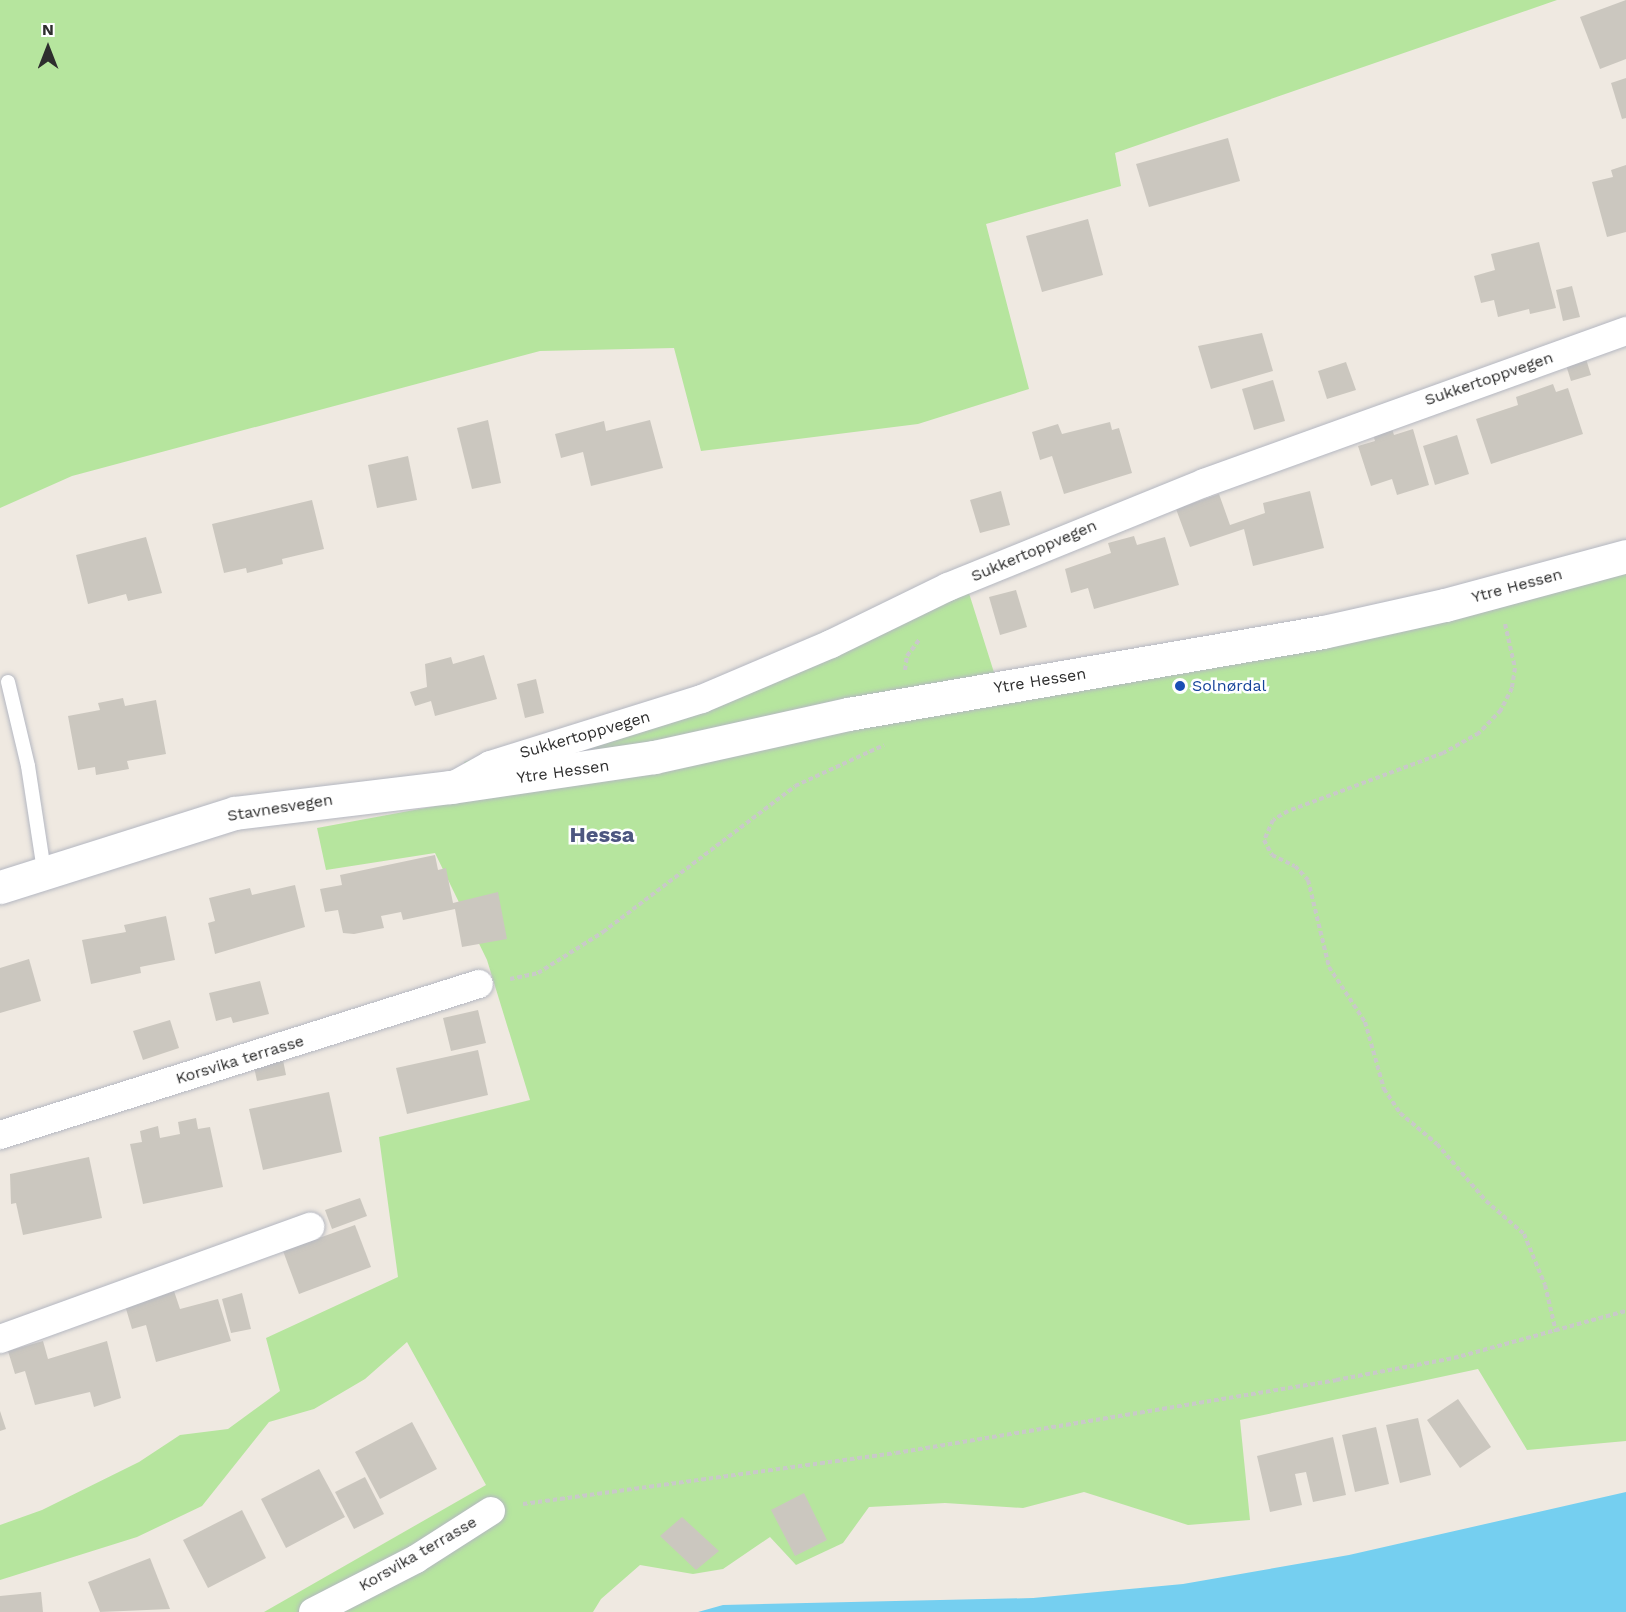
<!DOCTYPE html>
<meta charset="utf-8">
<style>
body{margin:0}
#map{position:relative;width:1626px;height:1612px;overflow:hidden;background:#efe9e1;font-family:"Work Sans",sans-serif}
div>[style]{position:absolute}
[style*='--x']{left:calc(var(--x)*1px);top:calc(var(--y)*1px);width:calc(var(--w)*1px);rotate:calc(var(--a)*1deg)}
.green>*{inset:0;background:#b6e59e}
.water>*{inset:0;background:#75cff0}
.building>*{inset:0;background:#cbc7bf}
.path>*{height:4px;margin-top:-2px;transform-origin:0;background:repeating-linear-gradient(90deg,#c9c9c9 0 4.5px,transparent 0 7.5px)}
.roads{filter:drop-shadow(0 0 2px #b4b7c1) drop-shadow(0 0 2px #b4b7c1)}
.service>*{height:14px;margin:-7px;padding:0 7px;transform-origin:7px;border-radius:7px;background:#fff}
.minor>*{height:28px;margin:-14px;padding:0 14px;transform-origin:14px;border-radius:14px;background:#fff}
.tertiary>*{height:33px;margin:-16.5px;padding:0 16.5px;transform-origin:16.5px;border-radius:16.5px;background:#fff}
.dots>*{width:16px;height:16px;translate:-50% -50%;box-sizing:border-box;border:3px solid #fff;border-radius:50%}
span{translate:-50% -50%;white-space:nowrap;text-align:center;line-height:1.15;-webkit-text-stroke:5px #fff;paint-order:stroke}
.street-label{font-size:16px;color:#2e2e2e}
.transit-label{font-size:16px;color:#164399}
.left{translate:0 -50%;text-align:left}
.district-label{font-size:22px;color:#4d5680;font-weight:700}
.north{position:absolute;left:18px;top:18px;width:60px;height:60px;-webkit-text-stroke:4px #fff;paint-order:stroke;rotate:0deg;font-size:16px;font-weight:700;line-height:24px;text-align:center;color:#2e2e2e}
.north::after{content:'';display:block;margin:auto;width:21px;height:27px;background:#2e2e2e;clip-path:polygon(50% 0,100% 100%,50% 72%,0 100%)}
</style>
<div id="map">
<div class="green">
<div style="clip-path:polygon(0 0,1557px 0,1115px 153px,1121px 186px,986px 224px,1029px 389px,918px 424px,701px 451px,674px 348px,540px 351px,72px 476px,0 508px)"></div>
<div style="clip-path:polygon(1626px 568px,1626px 1441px,1527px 1450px,1478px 1369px,1240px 1420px,1250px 1520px,1188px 1525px,1084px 1492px,1023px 1508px,945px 1503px,869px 1507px,843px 1543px,796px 1565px,770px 1537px,723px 1569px,693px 1574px,640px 1565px,601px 1599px,593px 1612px,264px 1612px,486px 1485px,407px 1342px,365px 1379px,314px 1409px,269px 1422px,202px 1506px,137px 1537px,0 1580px,0 1525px,42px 1510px,139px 1462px,180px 1435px,228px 1429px,280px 1391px,266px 1338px,398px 1277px,379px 1137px,530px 1100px,487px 960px,435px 853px,326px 870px,317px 828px,479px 798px,464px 762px,705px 684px,962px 571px,1003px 701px)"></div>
</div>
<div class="water">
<div style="clip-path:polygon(1626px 1492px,1626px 1612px,698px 1612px,723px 1605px,1033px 1598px,1183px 1584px,1349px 1555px)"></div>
</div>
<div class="building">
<div style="clip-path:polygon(1626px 0,1626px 59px,1600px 69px,1580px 17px)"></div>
<div style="clip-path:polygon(1626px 78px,1626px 118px,1622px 119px,1611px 83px)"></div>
<div style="clip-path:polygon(1228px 138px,1240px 181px,1149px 207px,1136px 164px)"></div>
<div style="clip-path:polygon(1626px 165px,1626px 232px,1607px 237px,1592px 182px,1613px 177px,1611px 170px)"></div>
<div style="clip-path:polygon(1088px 219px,1103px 275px,1042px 292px,1026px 236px)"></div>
<div style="clip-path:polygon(1539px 242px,1556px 308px,1530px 314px,1529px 309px,1498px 317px,1494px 300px,1481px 303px,1474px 276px,1495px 270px,1491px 254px)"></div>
<div style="clip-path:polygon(1572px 286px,1580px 317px,1563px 321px,1556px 290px)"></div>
<div style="clip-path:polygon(1262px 333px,1273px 371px,1211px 389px,1198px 346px)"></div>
<div style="clip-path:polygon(1586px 359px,1591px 375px,1571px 381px,1566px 365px)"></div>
<div style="clip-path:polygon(1346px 362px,1356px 390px,1327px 399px,1318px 371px)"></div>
<div style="clip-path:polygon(1273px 380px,1285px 421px,1254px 430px,1242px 389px)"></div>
<div style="clip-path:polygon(1553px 384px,1556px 392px,1568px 388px,1583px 434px,1491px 464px,1476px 419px,1518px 405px,1516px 397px)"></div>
<div style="clip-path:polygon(488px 420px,501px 483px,472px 489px,457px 428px)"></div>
<div style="clip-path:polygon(650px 420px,663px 468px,591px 486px,583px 452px,561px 458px,555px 434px,604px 421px,606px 431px)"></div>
<div style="clip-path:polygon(1110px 422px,1112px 430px,1119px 428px,1132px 473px,1064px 494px,1052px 456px,1040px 460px,1032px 432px,1058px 424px,1062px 434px)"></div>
<div style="clip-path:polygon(1392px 429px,1394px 435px,1413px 429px,1429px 485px,1397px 495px,1392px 479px,1371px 486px,1358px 446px,1375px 441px,1373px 435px)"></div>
<div style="clip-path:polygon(1457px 435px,1469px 474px,1435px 485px,1423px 446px)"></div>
<div style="clip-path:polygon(408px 456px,417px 500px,377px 508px,368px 465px)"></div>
<div style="clip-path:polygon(1001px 491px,1010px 525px,980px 533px,970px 500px)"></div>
<div style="clip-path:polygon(1310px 491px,1324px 548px,1253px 566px,1244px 529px,1190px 547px,1176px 509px,1219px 494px,1230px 525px,1265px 513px,1263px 503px)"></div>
<div style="clip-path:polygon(312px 500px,324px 549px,282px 559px,283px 564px,247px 573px,246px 568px,224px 573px,212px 524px)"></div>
<div style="clip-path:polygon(1134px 536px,1137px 545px,1165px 537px,1179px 585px,1094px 609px,1088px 588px,1071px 593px,1065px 569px,1111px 553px,1108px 543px)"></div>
<div style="clip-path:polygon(146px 537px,162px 593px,128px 601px,126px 594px,88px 604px,76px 555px)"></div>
<div style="clip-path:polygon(1016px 590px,1027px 627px,1000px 635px,989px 597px)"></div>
<div style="clip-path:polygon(484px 655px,497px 699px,435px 716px,431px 701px,415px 706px,410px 692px,427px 687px,425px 664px,451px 657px,453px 664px)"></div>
<div style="clip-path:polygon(536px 679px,544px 713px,525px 718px,517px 684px)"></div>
<div style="clip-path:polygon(123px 698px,125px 706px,156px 700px,166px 754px,127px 761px,129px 769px,96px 775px,95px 767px,78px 770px,68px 716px,100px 710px,98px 703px)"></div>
<div style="clip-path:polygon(435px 855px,438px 870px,446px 868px,453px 903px,498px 892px,507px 939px,462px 947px,455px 909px,403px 920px,401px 912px,381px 916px,384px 928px,354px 934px,343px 933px,338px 910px,325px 912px,320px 889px,342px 885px,340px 875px)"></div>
<div style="clip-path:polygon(295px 885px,305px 927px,215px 954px,208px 923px,215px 921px,209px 898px,250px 888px,252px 895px)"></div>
<div style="clip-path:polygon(166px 916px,175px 960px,140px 967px,141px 973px,91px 984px,82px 940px,126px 932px,124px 925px)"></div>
<div style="clip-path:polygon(29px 959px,41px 1001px,0 1013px,0 968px)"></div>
<div style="clip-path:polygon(260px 981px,269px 1014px,233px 1023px,231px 1017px,216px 1021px,209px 993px)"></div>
<div style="clip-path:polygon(478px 1010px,486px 1043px,451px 1051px,443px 1018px)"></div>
<div style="clip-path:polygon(170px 1020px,179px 1048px,143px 1060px,133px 1031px)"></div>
<div style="clip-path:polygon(478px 1050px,488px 1095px,407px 1114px,396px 1068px)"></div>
<div style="clip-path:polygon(283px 1060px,286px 1075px,257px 1081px,254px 1067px)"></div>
<div style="clip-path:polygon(329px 1092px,342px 1152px,263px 1170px,249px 1109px)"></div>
<div style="clip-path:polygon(196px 1118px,198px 1129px,210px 1127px,223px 1187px,143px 1204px,130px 1144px,142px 1142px,140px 1131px,158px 1126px,160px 1138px,180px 1134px,178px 1122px)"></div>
<div style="clip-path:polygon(89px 1157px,102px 1218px,23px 1235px,16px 1203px,11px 1204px,10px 1174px)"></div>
<div style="clip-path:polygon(360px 1198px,367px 1216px,332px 1229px,325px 1210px)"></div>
<div style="clip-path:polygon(355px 1225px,371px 1267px,299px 1294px,283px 1251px)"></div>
<div style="clip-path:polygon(173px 1288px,180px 1309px,218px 1299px,231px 1341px,156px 1362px,146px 1325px,132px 1329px,124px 1302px)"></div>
<div style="clip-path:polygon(242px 1293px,251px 1329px,231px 1333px,222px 1299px)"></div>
<div style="clip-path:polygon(43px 1341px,48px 1359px,107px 1341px,121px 1398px,94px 1407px,90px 1392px,35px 1405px,25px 1371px,15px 1374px,8px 1351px)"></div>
<div style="clip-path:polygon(1458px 1399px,1491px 1447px,1460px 1468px,1427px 1420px)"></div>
<div style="clip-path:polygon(0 1411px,6px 1429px,0 1431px)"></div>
<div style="clip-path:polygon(1418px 1418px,1431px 1475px,1400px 1483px,1386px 1425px)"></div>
<div style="clip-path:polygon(412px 1422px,437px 1469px,380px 1499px,355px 1452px)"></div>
<div style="clip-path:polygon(1376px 1427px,1389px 1484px,1355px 1492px,1342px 1435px)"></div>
<div style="clip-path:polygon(1333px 1437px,1346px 1495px,1313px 1502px,1306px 1472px,1295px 1474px,1302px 1505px,1270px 1512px,1257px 1456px)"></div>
<div style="clip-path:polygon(319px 1469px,345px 1517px,286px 1548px,261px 1499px)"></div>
<div style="clip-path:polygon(365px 1477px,384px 1514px,354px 1529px,335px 1492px)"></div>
<div style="clip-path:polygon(804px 1493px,827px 1540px,795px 1556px,771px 1510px)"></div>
<div style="clip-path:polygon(242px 1510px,266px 1558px,208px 1588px,183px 1540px)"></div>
<div style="clip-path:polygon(682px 1517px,719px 1551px,696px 1570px,660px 1536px)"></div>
<div style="clip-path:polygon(150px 1558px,170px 1609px,100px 1612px,88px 1582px)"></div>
<div style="clip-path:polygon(41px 1592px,43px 1612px,0 1612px,0 1596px)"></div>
</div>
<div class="path">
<div style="--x:1505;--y:624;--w:45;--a:77.2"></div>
<div style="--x:1515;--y:668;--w:20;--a:99"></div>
<div style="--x:1512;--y:688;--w:25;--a:117"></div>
<div style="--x:1501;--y:710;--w:32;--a:134"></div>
<div style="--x:1479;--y:733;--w:41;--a:150.9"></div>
<div style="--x:1443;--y:753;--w:165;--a:159.5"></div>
<div style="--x:1288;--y:811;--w:17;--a:149"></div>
<div style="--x:1273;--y:820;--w:22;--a:114"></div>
<div style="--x:1264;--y:840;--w:17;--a:62"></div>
<div style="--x:1272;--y:855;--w:25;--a:26"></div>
<div style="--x:1295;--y:866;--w:19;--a:47"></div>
<div style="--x:1308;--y:880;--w:89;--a:76.4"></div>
<div style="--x:1329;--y:967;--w:66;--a:56.8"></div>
<div style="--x:1365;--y:1022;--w:70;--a:74.2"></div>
<div style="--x:1384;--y:1089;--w:29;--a:56"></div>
<div style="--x:1400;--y:1113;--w:48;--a:40"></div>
<div style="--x:1437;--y:1144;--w:75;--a:49.3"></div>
<div style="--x:1486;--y:1201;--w:50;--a:41"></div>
<div style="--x:1524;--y:1234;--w:55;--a:67.6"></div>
<div style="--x:1545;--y:1285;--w:48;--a:76.8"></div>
<div style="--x:905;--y:670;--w:14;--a:-82"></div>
<div style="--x:907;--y:656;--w:20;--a:-53"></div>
<div style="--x:510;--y:979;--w:29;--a:-12"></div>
<div style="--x:538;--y:973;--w:77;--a:-32.2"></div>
<div style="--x:603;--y:932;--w:241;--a:-37.2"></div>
<div style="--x:795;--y:786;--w:98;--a:-24.7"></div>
<div style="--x:523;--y:1504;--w:376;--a:-7.8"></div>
<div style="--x:896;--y:1453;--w:446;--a:-9.4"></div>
<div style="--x:1336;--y:1380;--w:120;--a:-10.6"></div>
<div style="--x:1454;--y:1358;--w:178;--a:-15.3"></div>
</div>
<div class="roads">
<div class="service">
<div style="--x:8;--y:682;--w:86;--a:76.6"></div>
<div style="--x:28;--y:766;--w:106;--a:81.3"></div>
</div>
<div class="minor">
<div style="--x:458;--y:783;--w:37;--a:-29"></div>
<div style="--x:490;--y:765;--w:222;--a:-17.3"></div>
<div style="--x:702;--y:699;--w:140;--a:-23.1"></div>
<div style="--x:831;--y:644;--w:130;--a:-26"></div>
<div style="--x:948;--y:587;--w:276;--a:-22.1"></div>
<div style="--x:1204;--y:483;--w:449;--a:-19.8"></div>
<div style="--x:0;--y:1135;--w:502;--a:-17.5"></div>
<div style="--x:0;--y:1339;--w:330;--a:-19.9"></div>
<div style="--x:313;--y:1612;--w:116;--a:-27.2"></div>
<div style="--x:416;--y:1559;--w:89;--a:-32.6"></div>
</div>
<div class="tertiary">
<div style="--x:0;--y:887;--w:246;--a:-17.5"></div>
<div style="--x:235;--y:813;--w:218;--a:-6.9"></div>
<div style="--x:451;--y:787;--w:205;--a:-8.4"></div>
<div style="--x:654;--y:757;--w:199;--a:-12.5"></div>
<div style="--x:848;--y:714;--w:482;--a:-9.8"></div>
<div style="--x:1323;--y:632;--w:125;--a:-12.5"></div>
<div style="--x:1445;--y:605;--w:188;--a:-15.1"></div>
</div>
</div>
<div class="dots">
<div style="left:1180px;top:686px;background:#1a4fb4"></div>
</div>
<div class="street-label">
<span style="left:1489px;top:379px;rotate:-19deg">Sukkertoppvegen</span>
<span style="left:1034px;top:551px;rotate:-23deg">Sukkertoppvegen</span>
<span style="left:1517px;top:586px;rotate:-15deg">Ytre Hessen</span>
<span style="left:1040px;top:681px;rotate:-9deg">Ytre Hessen</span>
<span style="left:585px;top:735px;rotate:-16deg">Sukkertoppvegen</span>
<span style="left:563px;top:772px;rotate:-8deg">Ytre Hessen</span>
<span style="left:280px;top:808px;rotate:-9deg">Stavnesvegen</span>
<span style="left:240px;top:1060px;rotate:-17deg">Korsvika terrasse</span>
<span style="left:418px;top:1554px;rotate:-30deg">Korsvika terrasse</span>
</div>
<div class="transit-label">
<span class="left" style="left:1192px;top:686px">Solnørdal</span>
</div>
<div class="district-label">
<span style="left:602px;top:835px">Hessa</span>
</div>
<div class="north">N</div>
</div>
